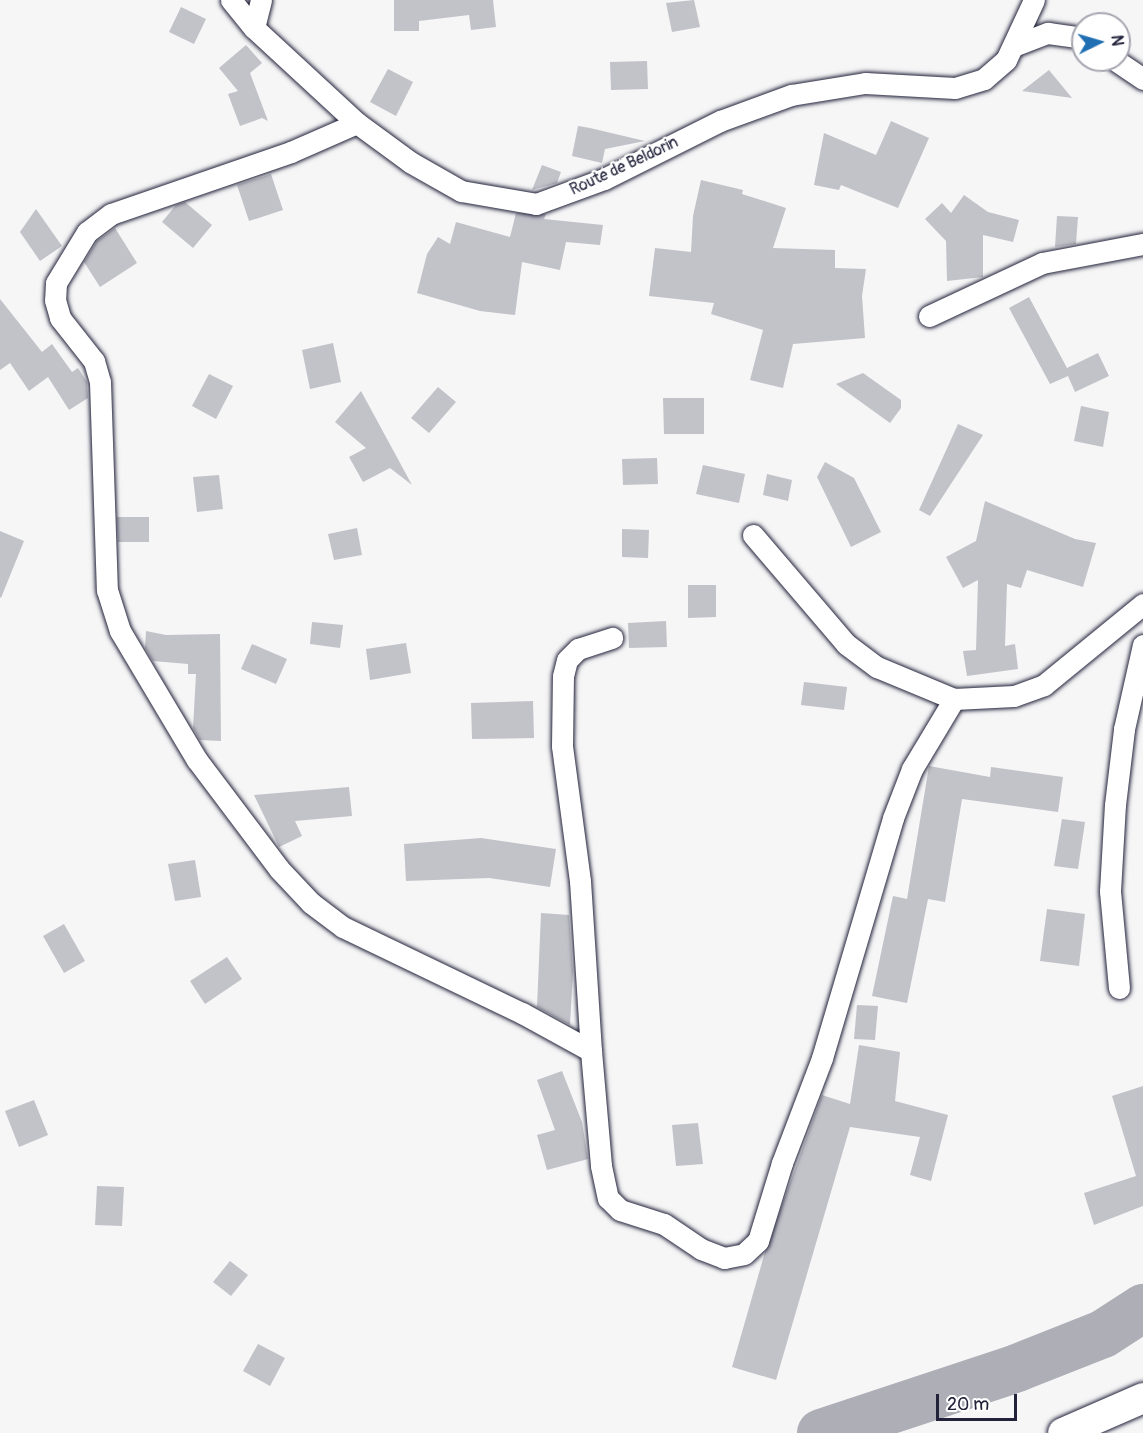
<!DOCTYPE html>
<style>
body{margin:0}
#map{position:relative;width:1143px;height:1433px;overflow:hidden;background:#f6f6f7;font-family:Pangolin,sans-serif}
div>[style]{position:absolute}
[style*='--x']{left:calc(var(--x)*1px);top:calc(var(--y)*1px);width:calc(var(--w)*1px);rotate:calc(var(--a)*1deg)}
.river>*{height:48px;margin:-24px;padding:0 24px;transform-origin:24px;border-radius:24px;background:#aeaeb7}
.building>*{inset:0;background:#c2c2c9}
.roads{filter:drop-shadow(0 0 2px #22223b) drop-shadow(0 0 2px #22223b)}
.street>*{height:21px;margin:-10.5px;padding:0 10.5px;transform-origin:10.5px;border-radius:10.5px;background:#fff}
.secondary>*{height:30px;margin:-15px;padding:0 15px;transform-origin:15px;border-radius:15px;background:#fff}
span{translate:-50% -50%;white-space:nowrap;text-align:center;line-height:1.15;-webkit-text-stroke:4.5px #fff;paint-order:stroke}
.street-label{font-size:16px;color:#22223b}
.north{position:absolute;left:1071px;top:12px;width:60px;height:60px;box-sizing:border-box;background:#fff;border:2px solid #a7a7b1;border-radius:50%;rotate:85deg;font-size:16px;font-weight:700;line-height:24px;text-align:center;color:#22223b}
.north::after{content:'';display:block;margin:auto;width:21px;height:27px;background:#1f6fb2;clip-path:polygon(50% 0,100% 100%,50% 72%,0 100%)}
.scale{position:absolute;left:936px;top:1394px;width:81px;height:27px;box-sizing:border-box;border:3px solid #22223b;border-top:0;padding-left:8px;font-size:18px;line-height:21px;white-space:nowrap;color:#22223b;-webkit-text-stroke:4px #fff;paint-order:stroke}
</style>
<div id="map">
<div class="river">
<div style="--x:821;--y:1433;--w:206;--a:-18.3"></div>
<div style="--x:1017;--y:1368;--w:92;--a:-21.6"></div>
<div style="--x:1103;--y:1334;--w:48;--a:-33"></div>
</div>
<div class="building">
<div style="clip-path:polygon(394px 0,493px 0,496px 27px,471px 30px,469px 15px,419px 21px,419px 31px,394px 31px)"></div>
<div style="clip-path:polygon(694px 0,700px 27px,672px 32px,666px 3px)"></div>
<div style="clip-path:polygon(181px 7px,206px 19px,194px 44px,169px 32px)"></div>
<div style="clip-path:polygon(246px 45px,262px 63px,250px 73px,268px 121px,262px 118px,240px 126px,228px 94px,238px 91px,219px 68px)"></div>
<div style="clip-path:polygon(647px 61px,648px 89px,611px 90px,610px 62px)"></div>
<div style="clip-path:polygon(388px 69px,413px 82px,396px 116px,370px 102px)"></div>
<div style="clip-path:polygon(1049px 70px,1072px 98px,1022px 91px)"></div>
<div style="clip-path:polygon(891px 121px,929px 138px,898px 208px,841px 185px,839px 190px,814px 185px,824px 133px,876px 155px)"></div>
<div style="clip-path:polygon(578px 126px,590px 128px,645px 141px,605px 149px,602px 163px,572px 156px)"></div>
<div style="clip-path:polygon(542px 165px,561px 172px,557px 183px,532px 190px)"></div>
<div style="clip-path:polygon(271px 174px,283px 210px,249px 221px,237px 185px)"></div>
<div style="clip-path:polygon(701px 180px,743px 190px,742px 194px,786px 208px,773px 248px,835px 250px,835px 268px,866px 269px,862px 296px,865px 338px,793px 344px,783px 388px,750px 380px,763px 330px,711px 314px,714px 303px,649px 296px,655px 248px,691px 252px,693px 216px)"></div>
<div style="clip-path:polygon(964px 195px,988px 212px,1019px 220px,1013px 242px,983px 235px,983px 277px,947px 281px,946px 241px,925px 219px,942px 203px,951px 213px)"></div>
<div style="clip-path:polygon(185px 202px,212px 225px,193px 248px,162px 222px,176px 205px)"></div>
<div style="clip-path:polygon(36px 209px,62px 246px,40px 261px,20px 232px)"></div>
<div style="clip-path:polygon(516px 213px,546px 214px,544px 219px,603px 225px,600px 245px,566px 242px,560px 270px,522px 262px,515px 315px,480px 311px,417px 293px,427px 254px,438px 237px,450px 244px,456px 222px,510px 237px)"></div>
<div style="clip-path:polygon(1057px 216px,1078px 217px,1076px 244px,1055px 247px)"></div>
<div style="clip-path:polygon(115px 228px,137px 263px,100px 287px,84px 262px,97px 241px)"></div>
<div style="clip-path:polygon(1029px 297px,1067px 368px,1098px 353px,1109px 376px,1075px 392px,1068px 376px,1050px 384px,1009px 308px)"></div>
<div style="clip-path:polygon(0 299px,42px 352px,52px 344px,72px 372px,78px 368px,87px 382px,88px 398px,69px 410px,48px 377px,29px 391px,10px 363px,0 370px)"></div>
<div style="clip-path:polygon(333px 343px,341px 382px,310px 389px,302px 350px)"></div>
<div style="clip-path:polygon(863px 373px,901px 400px,901px 408px,890px 423px,836px 384px)"></div>
<div style="clip-path:polygon(209px 374px,233px 386px,216px 419px,192px 406px)"></div>
<div style="clip-path:polygon(438px 387px,456px 402px,429px 433px,411px 418px)"></div>
<div style="clip-path:polygon(361px 391px,412px 485px,390px 468px,363px 482px,349px 457px,366px 448px,335px 422px)"></div>
<div style="clip-path:polygon(663px 398px,704px 398px,704px 434px,664px 434px)"></div>
<div style="clip-path:polygon(1081px 406px,1109px 412px,1103px 447px,1074px 441px)"></div>
<div style="clip-path:polygon(958px 424px,983px 435px,930px 516px,919px 510px)"></div>
<div style="clip-path:polygon(657px 458px,658px 484px,623px 485px,622px 459px)"></div>
<div style="clip-path:polygon(825px 462px,854px 478px,881px 532px,851px 547px,817px 477px)"></div>
<div style="clip-path:polygon(703px 465px,745px 474px,739px 503px,696px 494px)"></div>
<div style="clip-path:polygon(767px 474px,792px 480px,788px 501px,763px 495px)"></div>
<div style="clip-path:polygon(219px 475px,223px 509px,197px 512px,193px 477px)"></div>
<div style="clip-path:polygon(985px 501px,1075px 539px,1096px 543px,1083px 587px,1027px 570px,1021px 588px,1007px 584px,1005px 646px,1015px 644px,1018px 669px,967px 676px,963px 651px,976px 650px,978px 580px,963px 588px,946px 557px,976px 541px)"></div>
<div style="clip-path:polygon(117px 517px,149px 517px,149px 542px,118px 542px)"></div>
<div style="clip-path:polygon(357px 528px,362px 555px,334px 560px,328px 534px)"></div>
<div style="clip-path:polygon(622px 529px,649px 530px,648px 558px,622px 557px)"></div>
<div style="clip-path:polygon(0 531px,24px 541px,1px 598px,0 597px)"></div>
<div style="clip-path:polygon(688px 585px,716px 585px,716px 617px,688px 618px)"></div>
<div style="clip-path:polygon(666px 621px,667px 647px,629px 648px,628px 623px)"></div>
<div style="clip-path:polygon(312px 622px,343px 625px,340px 648px,310px 644px)"></div>
<div style="clip-path:polygon(146px 631px,166px 635px,220px 634px,221px 741px,200px 740px,193px 728px,196px 674px,188px 674px,188px 664px,153px 661px,145px 648px)"></div>
<div style="clip-path:polygon(406px 643px,411px 673px,370px 680px,366px 649px)"></div>
<div style="clip-path:polygon(252px 644px,287px 659px,276px 684px,241px 669px)"></div>
<div style="clip-path:polygon(804px 682px,847px 687px,844px 710px,801px 705px)"></div>
<div style="clip-path:polygon(533px 701px,534px 738px,472px 739px,471px 703px)"></div>
<div style="clip-path:polygon(929px 766px,990px 777px,991px 767px,1063px 777px,1058px 812px,962px 799px,945px 902px,928px 899px,907px 1003px,872px 996px,893px 896px,907px 899px)"></div>
<div style="clip-path:polygon(349px 787px,352px 816px,295px 821px,302px 836px,279px 847px,254px 795px)"></div>
<div style="clip-path:polygon(1062px 819px,1085px 822px,1078px 869px,1054px 866px)"></div>
<div style="clip-path:polygon(481px 838px,556px 849px,550px 887px,489px 878px,406px 881px,404px 844px)"></div>
<div style="clip-path:polygon(195px 860px,201px 897px,175px 901px,168px 864px)"></div>
<div style="clip-path:polygon(1047px 909px,1085px 914px,1079px 966px,1040px 961px)"></div>
<div style="clip-path:polygon(541px 913px,569px 915px,573px 972px,570px 1025px,537px 1007px)"></div>
<div style="clip-path:polygon(64px 924px,85px 961px,64px 973px,43px 936px)"></div>
<div style="clip-path:polygon(227px 957px,242px 979px,205px 1004px,190px 981px)"></div>
<div style="clip-path:polygon(857px 1005px,878px 1006px,875px 1040px,854px 1039px)"></div>
<div style="clip-path:polygon(859px 1045px,900px 1052px,895px 1101px,948px 1115px,931px 1181px,910px 1175px,920px 1137px,850px 1127px,776px 1380px,732px 1367px,765px 1252px,822px 1095px,850px 1104px)"></div>
<div style="clip-path:polygon(562px 1071px,582px 1122px,588px 1159px,547px 1170px,537px 1135px,555px 1130px,537px 1080px)"></div>
<div style="clip-path:polygon(1143px 1086px,1143px 1206px,1094px 1225px,1084px 1193px,1136px 1176px,1112px 1096px)"></div>
<div style="clip-path:polygon(34px 1100px,48px 1135px,19px 1147px,5px 1111px)"></div>
<div style="clip-path:polygon(698px 1123px,703px 1164px,676px 1166px,672px 1125px)"></div>
<div style="clip-path:polygon(97px 1186px,124px 1187px,122px 1226px,95px 1225px)"></div>
<div style="clip-path:polygon(230px 1261px,248px 1275px,231px 1296px,213px 1282px)"></div>
<div style="clip-path:polygon(258px 1344px,285px 1358px,270px 1386px,243px 1371px)"></div>
</div>
<div class="roads">
<div class="street">
<div style="--x:231;--y:0;--w:36;--a:51"></div>
<div style="--x:254;--y:28;--w:140;--a:42.7"></div>
<div style="--x:357;--y:123;--w:66;--a:36.3"></div>
<div style="--x:410;--y:162;--w:59;--a:29.6"></div>
<div style="--x:461;--y:191;--w:76;--a:9.8"></div>
<div style="--x:536;--y:204;--w:72;--a:-20.2"></div>
<div style="--x:604;--y:179;--w:130;--a:-26.6"></div>
<div style="--x:720;--y:121;--w:76;--a:-20.1"></div>
<div style="--x:791;--y:95;--w:75;--a:-9.2"></div>
<div style="--x:865;--y:83;--w:90;--a:3.2"></div>
<div style="--x:955;--y:88;--w:30;--a:-17"></div>
<div style="--x:984;--y:79;--w:29;--a:-41"></div>
<div style="--x:1006;--y:60;--w:66;--a:-65"></div>
<div style="--x:254;--y:28;--w:29;--a:-76"></div>
<div style="--x:1016;--y:45;--w:34;--a:-21"></div>
<div style="--x:1048;--y:33;--w:35;--a:8"></div>
<div style="--x:1115;--y:60;--w:34;--a:34"></div>
<div style="--x:357;--y:123;--w:72;--a:156.3"></div>
<div style="--x:291;--y:152;--w:190;--a:161"></div>
<div style="--x:111;--y:214;--w:30;--a:143"></div>
<div style="--x:87;--y:232;--w:60;--a:121.3"></div>
<div style="--x:56;--y:283;--w:17;--a:93"></div>
<div style="--x:55;--y:300;--w:19;--a:74"></div>
<div style="--x:60;--y:318;--w:55;--a:51.7"></div>
<div style="--x:94;--y:361;--w:22;--a:74"></div>
<div style="--x:100;--y:382;--w:208;--a:88.1"></div>
<div style="--x:107;--y:590;--w:43;--a:72.4"></div>
<div style="--x:120;--y:631;--w:150;--a:59.2"></div>
<div style="--x:197;--y:760;--w:136;--a:53"></div>
<div style="--x:279;--y:869;--w:47;--a:46.7"></div>
<div style="--x:311;--y:903;--w:40;--a:37"></div>
<div style="--x:343;--y:927;--w:199;--a:25.7"></div>
<div style="--x:522;--y:1013;--w:79;--a:28.8"></div>
<div style="--x:591;--y:1051;--w:115;--a:85"></div>
<div style="--x:601;--y:1166;--w:33;--a:78"></div>
<div style="--x:608;--y:1198;--w:17;--a:45"></div>
<div style="--x:620;--y:1210;--w:46;--a:17.7"></div>
<div style="--x:664;--y:1224;--w:45;--a:34"></div>
<div style="--x:701;--y:1249;--w:25;--a:21"></div>
<div style="--x:724;--y:1258;--w:20;--a:-11"></div>
<div style="--x:744;--y:1254;--w:19;--a:-43"></div>
<div style="--x:758;--y:1241;--w:82;--a:-72.9"></div>
<div style="--x:782;--y:1163;--w:112;--a:-69.1"></div>
<div style="--x:822;--y:1058;--w:250;--a:-73.5"></div>
<div style="--x:893;--y:818;--w:53;--a:-68.8"></div>
<div style="--x:912;--y:769;--w:82;--a:-59"></div>
<div style="--x:929;--y:316;--w:125;--a:-25.1"></div>
<div style="--x:1042;--y:263;--w:103;--a:-10.7"></div>
<div style="--x:753;--y:535;--w:143;--a:49.5"></div>
<div style="--x:846;--y:644;--w:39;--a:37"></div>
<div style="--x:877;--y:667;--w:83;--a:22.6"></div>
<div style="--x:954;--y:699;--w:60;--a:-2.9"></div>
<div style="--x:1014;--y:696;--w:32;--a:-20"></div>
<div style="--x:1044;--y:685;--w:128;--a:-39.3"></div>
<div style="--x:1119;--y:988;--w:97;--a:-95.3"></div>
<div style="--x:1110;--y:891;--w:86;--a:-86.7"></div>
<div style="--x:1115;--y:805;--w:77;--a:-83.2"></div>
<div style="--x:1124;--y:729;--w:86;--a:-77.3"></div>
<div style="--x:591;--y:1051;--w:170;--a:-93.7"></div>
<div style="--x:580;--y:881;--w:136;--a:-97.6"></div>
<div style="--x:562;--y:746;--w:70;--a:-89.2"></div>
<div style="--x:563;--y:676;--w:16;--a:-76"></div>
<div style="--x:567;--y:660;--w:16;--a:-45"></div>
<div style="--x:578;--y:649;--w:36;--a:-18"></div>
</div>
<div class="secondary">
<div style="--x:1063;--y:1433;--w:87;--a:-23.6"></div>
</div>
</div>
<div class="street-label">
<span style="left:624px;top:166px;rotate:-25deg">Route de Beldorin</span>
</div>
<div class="north">N</div>
<div class="scale">20 m</div>
</div>
